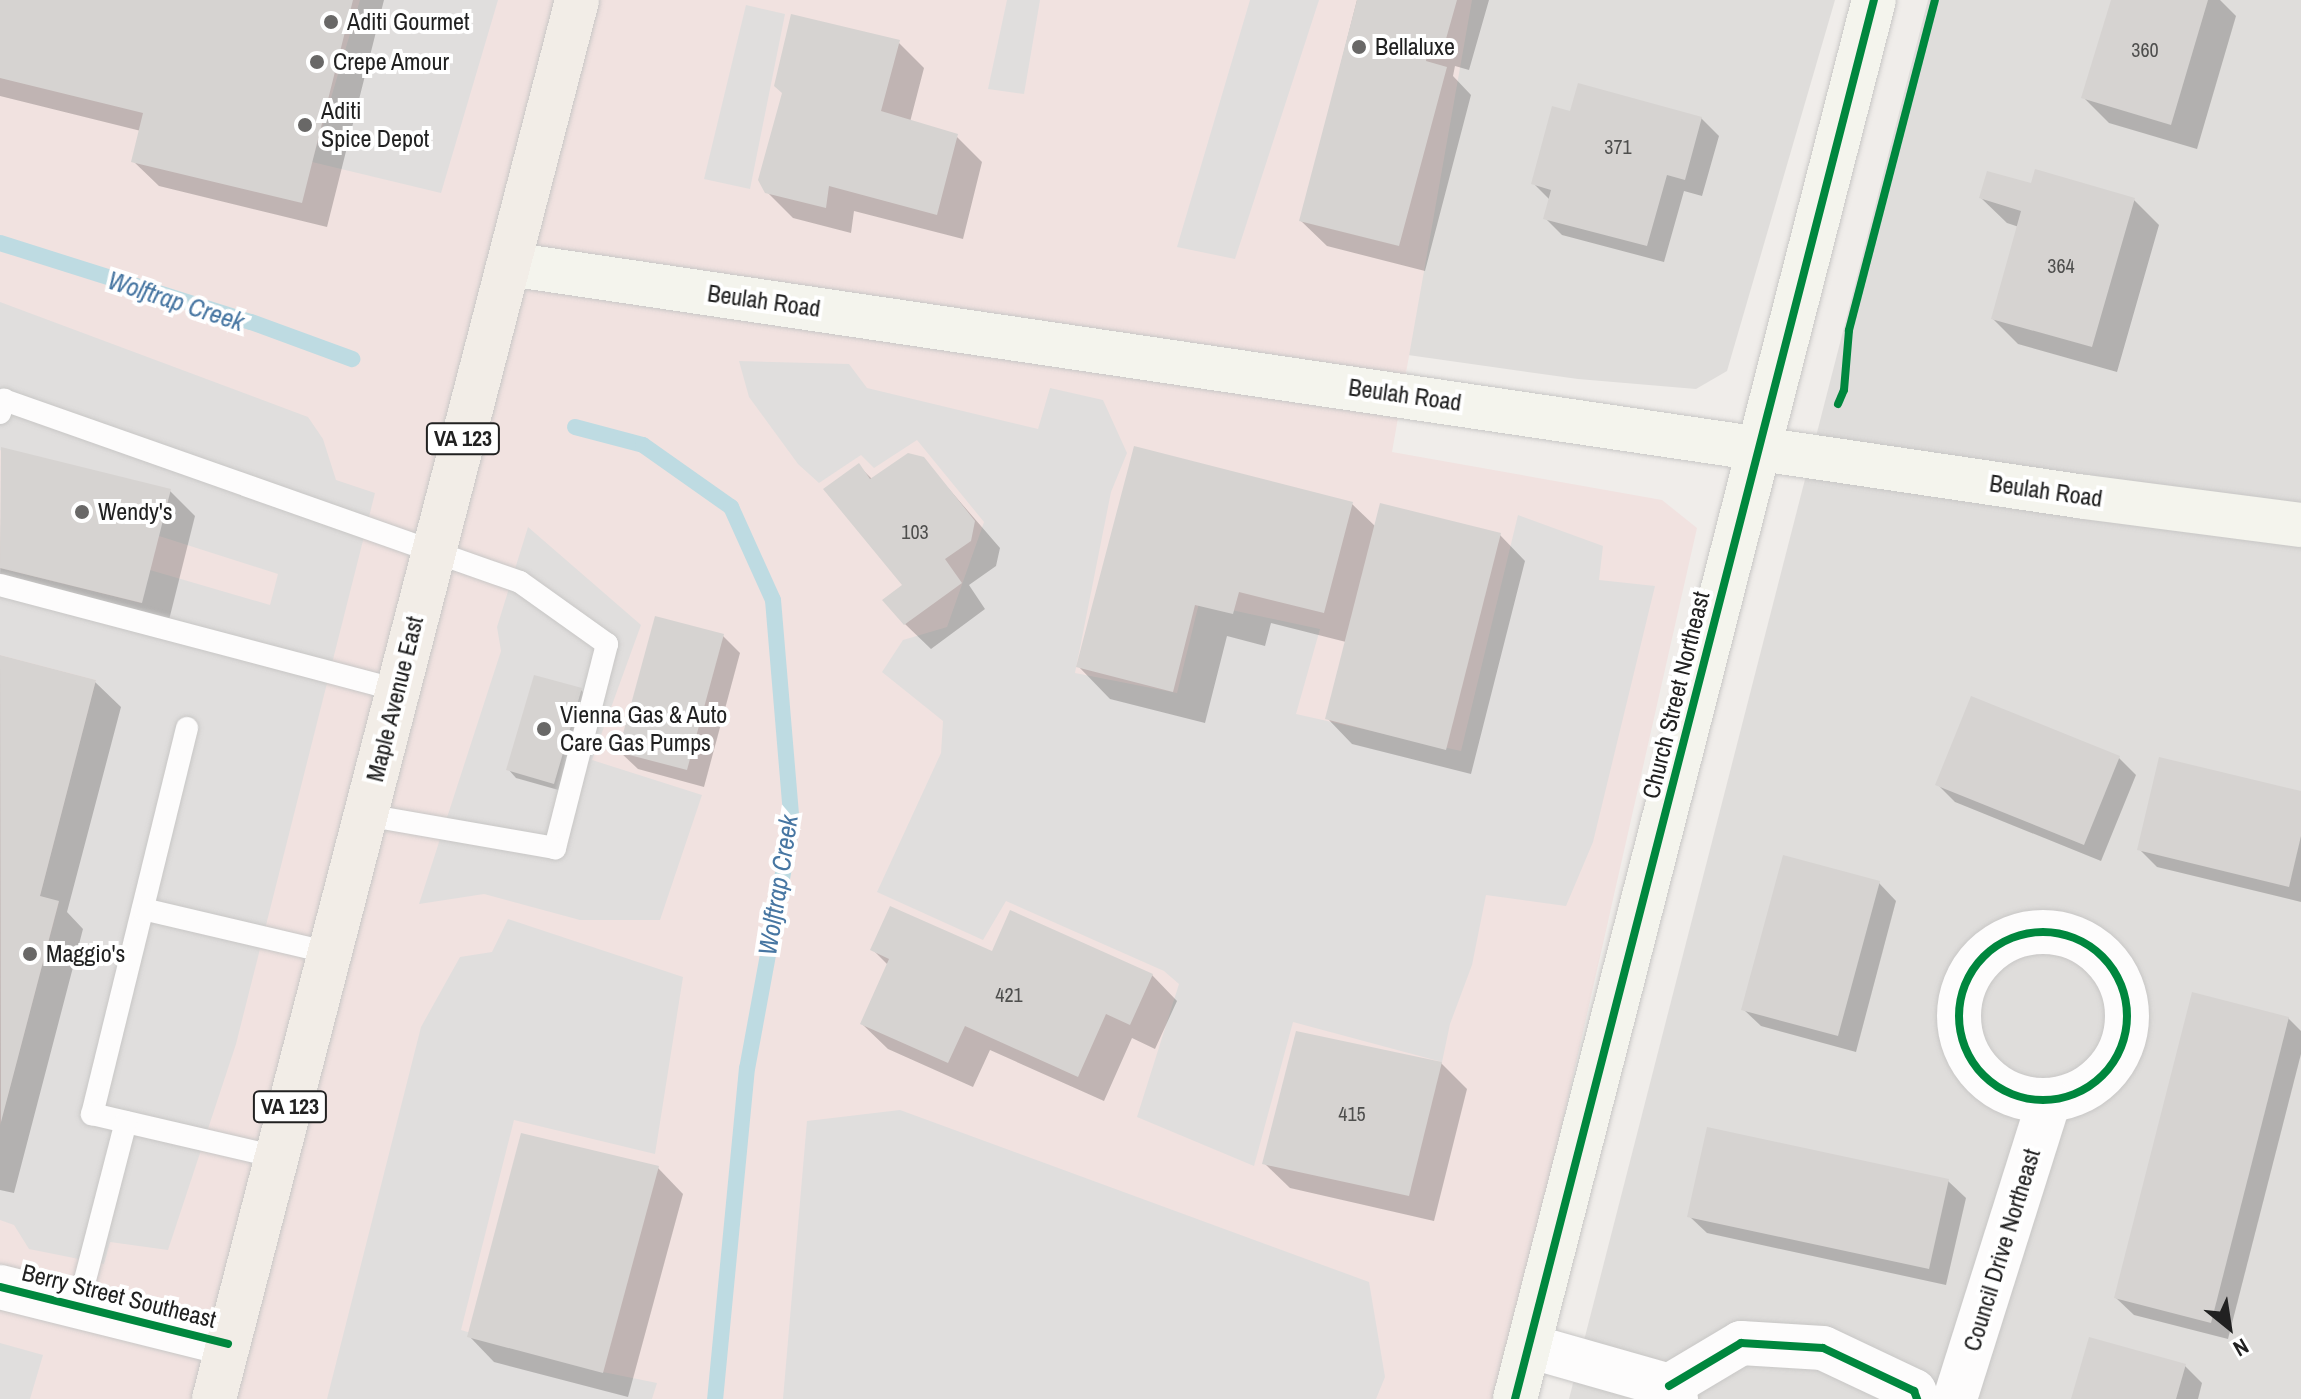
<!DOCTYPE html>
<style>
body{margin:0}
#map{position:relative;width:2301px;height:1399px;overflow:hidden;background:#f0edea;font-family:"Archivo Narrow",sans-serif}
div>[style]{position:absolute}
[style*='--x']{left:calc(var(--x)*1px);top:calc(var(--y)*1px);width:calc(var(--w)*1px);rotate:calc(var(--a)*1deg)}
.residential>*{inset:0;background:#dfdddb}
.commercial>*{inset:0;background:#f1e2e0}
.parking>*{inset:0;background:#e0dedd}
.shadow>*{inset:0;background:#0003}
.stream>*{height:16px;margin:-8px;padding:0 8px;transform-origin:8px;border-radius:8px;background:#bedbe2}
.building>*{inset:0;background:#d6d3d1}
.roads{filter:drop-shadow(0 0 2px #c8c7c6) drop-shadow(0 0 2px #c8c7c6)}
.lane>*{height:22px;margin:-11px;padding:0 11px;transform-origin:11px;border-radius:11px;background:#fdfcfc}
.street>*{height:44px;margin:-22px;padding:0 22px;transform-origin:22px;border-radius:22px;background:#fdfcfc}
.street>.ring{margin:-22px;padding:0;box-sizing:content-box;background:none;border:44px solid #fdfcfc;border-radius:50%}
.secondary>*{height:44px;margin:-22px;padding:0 22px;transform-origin:22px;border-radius:22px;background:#f4f4ed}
.primary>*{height:44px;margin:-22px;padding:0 22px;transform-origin:22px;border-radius:22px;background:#f2ede7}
.cycleway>*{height:8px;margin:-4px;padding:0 4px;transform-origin:4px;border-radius:4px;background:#00873e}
.cycleway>.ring{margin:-4px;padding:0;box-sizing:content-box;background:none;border:8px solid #00873e;border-radius:50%}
.dots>*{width:22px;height:22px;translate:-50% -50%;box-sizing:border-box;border:4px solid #fff;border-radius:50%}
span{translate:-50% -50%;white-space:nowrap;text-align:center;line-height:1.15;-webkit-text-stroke:8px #fff;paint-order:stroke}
.number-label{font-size:20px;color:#4e4e4d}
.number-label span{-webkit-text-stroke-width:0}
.shield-label span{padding:2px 6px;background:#fff;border:2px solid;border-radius:6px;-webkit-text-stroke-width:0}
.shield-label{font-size:22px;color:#212121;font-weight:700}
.poi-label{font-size:24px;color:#212121}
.left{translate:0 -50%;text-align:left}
.street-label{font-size:24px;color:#212121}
.water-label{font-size:26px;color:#4776a2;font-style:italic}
.north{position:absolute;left:2189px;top:1287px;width:80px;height:80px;-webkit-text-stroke:6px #fff;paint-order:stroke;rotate:150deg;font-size:22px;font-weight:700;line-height:32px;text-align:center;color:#212121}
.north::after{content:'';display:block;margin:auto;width:28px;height:36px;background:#212121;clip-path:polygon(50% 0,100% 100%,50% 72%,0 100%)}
</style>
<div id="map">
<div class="residential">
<div style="clip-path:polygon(1469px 0,1835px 0,1727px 371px,1696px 389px,1578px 379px,1408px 355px)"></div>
<div style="clip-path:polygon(1928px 0,2301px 0,2301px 1399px,1569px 1399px)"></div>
</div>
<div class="commercial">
<div style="clip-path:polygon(0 0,1472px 0,1392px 452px,1662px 500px,1697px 528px,1500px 1399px,0 1399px)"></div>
</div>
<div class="parking">
<div style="clip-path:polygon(360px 0,498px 0,441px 193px,312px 162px)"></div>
<div style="clip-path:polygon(1007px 0,1040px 0,1024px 94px,988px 89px)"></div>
<div style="clip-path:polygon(1250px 0,1319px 0,1235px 259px,1177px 247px)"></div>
<div style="clip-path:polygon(746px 5px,785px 14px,750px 189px,704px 179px)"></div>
<div style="clip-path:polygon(0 302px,308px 417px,323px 439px,336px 480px,375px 493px,236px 1044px,168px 1250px,110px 1242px,104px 1264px,29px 1249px,14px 1225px,0 1220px,0 1125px,59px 902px,40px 896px,96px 680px,0 655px,0 568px,141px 603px,150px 570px,270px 605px,278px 574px,159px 536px,0 450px)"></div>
<div style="clip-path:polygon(739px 361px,849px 364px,867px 388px,1038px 429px,1050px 388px,1103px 400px,1127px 453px,1111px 492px,1075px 673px,1177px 693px,1199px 603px,1320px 629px,1296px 714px,1461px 751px,1518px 515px,1603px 546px,1599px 580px,1655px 586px,1593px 842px,1566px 906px,1486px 895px,1472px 965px,1450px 1024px,1442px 1062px,1293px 1022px,1254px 1166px,1137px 1117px,1179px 984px,1164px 971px,1006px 901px,983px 940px,877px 892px,941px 753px,943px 721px,882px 672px,903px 640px,947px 627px,984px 522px,917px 440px,874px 468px,861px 455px,819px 483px,798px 464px,749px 397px)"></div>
<div style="clip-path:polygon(528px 527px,641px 625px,592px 760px,702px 795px,660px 920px,580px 920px,484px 894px,419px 904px,501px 651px,497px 627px)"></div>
<div style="clip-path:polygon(508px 919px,683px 977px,655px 1154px,514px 1120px,461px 1330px,603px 1372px,657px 1383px,652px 1399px,327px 1399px,421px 1027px,460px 957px,492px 952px)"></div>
<div style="clip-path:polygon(900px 1110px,1369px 1282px,1385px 1377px,1376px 1399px,783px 1399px,807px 1121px)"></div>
<div style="clip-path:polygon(0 1343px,43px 1355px,30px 1399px,0 1399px)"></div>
</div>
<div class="shadow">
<div style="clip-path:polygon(0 0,384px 0,327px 227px,159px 186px,133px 161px,141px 131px,0 96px)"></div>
<div style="clip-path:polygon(1357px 0,1489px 0,1469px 70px,1455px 66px,1453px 76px,1471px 95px,1425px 271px,1327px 246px,1301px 221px)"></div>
<div style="clip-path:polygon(2113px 0,2220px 0,2236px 16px,2197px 149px,2109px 123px,2083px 97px)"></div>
<div style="clip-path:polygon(898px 42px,924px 68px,910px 122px,956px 136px,982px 162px,963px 239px,854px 211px,851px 233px,793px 218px,767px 192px)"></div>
<div style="clip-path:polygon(1701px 118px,1719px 136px,1702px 196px,1684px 191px,1664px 262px,1562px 235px,1545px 218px,1550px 200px,1533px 183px)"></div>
<div style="clip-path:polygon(2032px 186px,2134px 200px,2159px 225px,2117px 372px,2018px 344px,1993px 319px,2019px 227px,2007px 223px,1981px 198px)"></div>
<div style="clip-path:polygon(2px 450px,170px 491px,195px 516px,167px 628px,0 586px)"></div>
<div style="clip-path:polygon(923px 459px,1000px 548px,996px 566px,969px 585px,985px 609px,931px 649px,905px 624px,905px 586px,859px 466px,873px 480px)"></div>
<div style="clip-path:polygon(1352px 504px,1376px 527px,1500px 535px,1525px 561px,1471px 774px,1352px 744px,1327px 718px,1346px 642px,1271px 623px,1265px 646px,1227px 636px,1205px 723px,1110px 699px,1078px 666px)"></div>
<div style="clip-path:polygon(723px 636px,740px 653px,704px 787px,638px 769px,620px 752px)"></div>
<div style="clip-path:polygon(0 657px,95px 682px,121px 707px,67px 912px,83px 929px,14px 1193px,0 1190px)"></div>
<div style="clip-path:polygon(581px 690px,589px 698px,562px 791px,516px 778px,508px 769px)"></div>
<div style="clip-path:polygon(2119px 758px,2136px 775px,2101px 861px,1955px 802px,1937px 784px)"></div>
<div style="clip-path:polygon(2301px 793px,2301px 902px,2157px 867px,2140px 850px)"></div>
<div style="clip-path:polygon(1879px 883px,1896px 901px,1856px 1052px,1761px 1026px,1743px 1009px)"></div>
<div style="clip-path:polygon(872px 949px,1152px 975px,1177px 1001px,1155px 1049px,1132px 1038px,1104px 1101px,990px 1050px,973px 1087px,888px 1049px,862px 1024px,889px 966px)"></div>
<div style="clip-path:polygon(2288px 1018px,2301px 1031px,2301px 1054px,2228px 1339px,2134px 1315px,2116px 1298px)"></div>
<div style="clip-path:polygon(1441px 1063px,1467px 1089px,1434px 1221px,1290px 1188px,1264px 1163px)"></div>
<div style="clip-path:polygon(658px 1168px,683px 1194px,628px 1397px,494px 1362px,469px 1336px)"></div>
<div style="clip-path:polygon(1948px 1181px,1966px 1198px,1946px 1285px,1707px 1233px,1689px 1216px)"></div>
<div style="clip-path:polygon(2185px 1366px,2202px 1383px,2198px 1399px,2073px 1399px)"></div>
</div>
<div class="stream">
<div style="--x:0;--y:243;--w:263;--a:17.5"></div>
<div style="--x:251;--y:322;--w:108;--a:20.1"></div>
<div style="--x:575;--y:427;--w:70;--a:14.8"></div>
<div style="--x:643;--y:445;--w:108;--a:35.2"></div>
<div style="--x:731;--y:507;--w:102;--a:65.7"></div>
<div style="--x:773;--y:600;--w:225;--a:85.2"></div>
<div style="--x:792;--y:824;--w:248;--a:100.4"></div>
<div style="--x:747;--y:1068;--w:333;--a:95.5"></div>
</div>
<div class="building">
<div style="clip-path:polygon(0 0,353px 0,302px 203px,131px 162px,143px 113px,0 78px)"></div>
<div style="clip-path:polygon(1357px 0,1457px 0,1444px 46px,1430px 41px,1426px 61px,1447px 67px,1399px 246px,1299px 221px)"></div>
<div style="clip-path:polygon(2111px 0,2208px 0,2171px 125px,2081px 98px)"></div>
<div style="clip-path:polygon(791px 14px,900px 40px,881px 111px,958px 134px,937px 215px,829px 186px,826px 208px,765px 193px,758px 180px,782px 93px,774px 86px)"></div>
<div style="clip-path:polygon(1578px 83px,1702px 117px,1685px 180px,1667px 175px,1647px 246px,1543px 219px,1551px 190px,1531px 184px,1552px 106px,1570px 111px)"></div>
<div style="clip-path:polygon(2035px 169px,2135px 198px,2092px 347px,1991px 319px,2021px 211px,1979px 198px,1987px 171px,2031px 183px)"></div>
<div style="clip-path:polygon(1134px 446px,1353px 502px,1324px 613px,1239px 592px,1233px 614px,1195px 605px,1173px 692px,1076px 667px)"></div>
<div style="clip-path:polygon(1px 447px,171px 489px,142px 603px,0 568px)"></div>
<div style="clip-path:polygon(908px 453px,924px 457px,975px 521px,971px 541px,945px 559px,962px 583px,904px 625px,882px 600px,902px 585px,823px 489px,859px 463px,870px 479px)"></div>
<div style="clip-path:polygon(1380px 503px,1501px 533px,1446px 750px,1325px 719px)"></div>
<div style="clip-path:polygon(655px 616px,724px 634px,687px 770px,618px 752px)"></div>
<div style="clip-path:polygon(0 655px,96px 680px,40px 896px,59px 901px,1px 1122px)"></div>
<div style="clip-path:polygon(534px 675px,582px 688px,554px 784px,506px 770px)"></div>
<div style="clip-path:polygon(1971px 696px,2120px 756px,2084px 845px,1935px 785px)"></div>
<div style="clip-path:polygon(2159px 757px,2301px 791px,2301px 836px,2289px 887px,2137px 850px)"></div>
<div style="clip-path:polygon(1783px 855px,1880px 881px,1838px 1036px,1741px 1010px)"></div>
<div style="clip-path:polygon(890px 906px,992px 951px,1010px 910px,1153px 974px,1130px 1025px,1106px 1014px,1078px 1077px,965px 1026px,948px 1063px,860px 1024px,889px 959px,870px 950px)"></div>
<div style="clip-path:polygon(2192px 992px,2289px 1017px,2211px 1323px,2114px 1298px)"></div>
<div style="clip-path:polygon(1296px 1031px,1442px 1062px,1409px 1196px,1262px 1164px)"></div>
<div style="clip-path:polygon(1707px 1127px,1949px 1179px,1929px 1269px,1687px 1217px)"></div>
<div style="clip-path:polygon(521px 1133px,659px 1166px,603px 1373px,467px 1337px)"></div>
<div style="clip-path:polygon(2089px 1337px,2186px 1364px,2176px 1399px,2071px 1399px)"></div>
</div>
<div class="roads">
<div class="lane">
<div style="--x:0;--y:413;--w:14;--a:-73"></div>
<div style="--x:4;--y:400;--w:547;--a:19.43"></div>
<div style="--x:520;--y:582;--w:107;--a:35.5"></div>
<div style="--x:607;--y:644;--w:211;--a:104.3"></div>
<div style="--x:555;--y:848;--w:192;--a:-170.1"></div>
<div style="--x:0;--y:585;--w:412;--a:14.8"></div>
<div style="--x:187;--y:728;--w:398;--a:103.8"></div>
<div style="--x:92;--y:1114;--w:190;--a:13.1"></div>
<div style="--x:143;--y:909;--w:192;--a:13.2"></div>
<div style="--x:78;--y:1307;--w:191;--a:-75.5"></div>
</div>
<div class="street">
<div class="ring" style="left:1959px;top:932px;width:124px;height:124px"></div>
<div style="--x:0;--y:1287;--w:235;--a:14"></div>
<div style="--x:1529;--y:1346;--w:146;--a:15.9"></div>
<div style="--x:1669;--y:1386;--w:15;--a:62"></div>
<div style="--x:1669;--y:1386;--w:84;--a:-30.8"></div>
<div style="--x:1741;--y:1343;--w:82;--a:3.5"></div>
<div style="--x:1823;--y:1348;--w:101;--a:25.3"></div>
<div style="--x:1914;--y:1391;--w:9;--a:69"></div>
<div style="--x:1955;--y:1399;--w:313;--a:-72.5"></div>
</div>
<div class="secondary">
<div style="--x:509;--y:264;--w:1593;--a:8.41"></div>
<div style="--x:2085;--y:497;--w:218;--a:7.4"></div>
<div style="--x:1515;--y:1399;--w:1444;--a:-75.61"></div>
</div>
<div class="primary">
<div style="--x:214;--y:1399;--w:1445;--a:-75.45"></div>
</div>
</div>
<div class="cycleway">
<div style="--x:1838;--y:404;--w:15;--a:-67"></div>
<div style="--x:1844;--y:390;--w:60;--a:-85.2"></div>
<div style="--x:1849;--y:330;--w:341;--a:-75.4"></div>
<div class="ring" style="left:1959px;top:932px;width:160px;height:160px"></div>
<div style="--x:0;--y:1287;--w:235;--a:14"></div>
<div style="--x:1669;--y:1386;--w:84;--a:-30.8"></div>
<div style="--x:1741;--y:1343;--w:82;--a:3.5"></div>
<div style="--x:1823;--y:1348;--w:101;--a:25.3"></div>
<div style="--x:1914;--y:1391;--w:9;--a:69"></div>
<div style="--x:1515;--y:1399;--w:1444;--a:-75.61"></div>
</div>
<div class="dots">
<div style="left:331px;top:22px;background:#696867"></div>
<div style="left:1359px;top:47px;background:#696867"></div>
<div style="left:317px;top:62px;background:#696867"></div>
<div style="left:305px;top:125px;background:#696867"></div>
<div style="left:82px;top:512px;background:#696867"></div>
<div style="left:544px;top:729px;background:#696867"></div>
<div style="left:30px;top:954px;background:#696867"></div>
</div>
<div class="number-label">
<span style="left:2145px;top:49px">360</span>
<span style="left:1618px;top:146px">371</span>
<span style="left:2061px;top:265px">364</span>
<span style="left:915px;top:531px">103</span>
<span style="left:1009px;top:994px">421</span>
<span style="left:1352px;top:1113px">415</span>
</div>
<div class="shield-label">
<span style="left:463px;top:439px">VA 123</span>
<span style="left:290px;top:1107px">VA 123</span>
</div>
<div class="poi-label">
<span class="left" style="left:347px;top:22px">Aditi Gourmet</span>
<span class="left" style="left:1375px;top:47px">Bellaluxe</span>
<span class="left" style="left:333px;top:62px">Crepe Amour</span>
<span class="left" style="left:321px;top:125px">Aditi<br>Spice Depot</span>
<span class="left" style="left:98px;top:512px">Wendy's</span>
<span class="left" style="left:560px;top:729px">Vienna Gas &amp; Auto<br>Care Gas Pumps</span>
<span class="left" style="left:46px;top:954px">Maggio's</span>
</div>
<div class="street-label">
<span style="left:764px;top:301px;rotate:8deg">Beulah Road</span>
<span style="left:1405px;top:395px;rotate:8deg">Beulah Road</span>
<span style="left:2046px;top:491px;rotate:8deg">Beulah Road</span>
<span style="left:1676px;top:695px;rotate:-76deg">Church Street Northeast</span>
<span style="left:395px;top:699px;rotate:-76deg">Maple Avenue East</span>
<span style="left:2002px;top:1250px;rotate:-73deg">Council Drive Northeast</span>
<span style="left:119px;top:1296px;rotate:14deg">Berry Street Southeast</span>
</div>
<div class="water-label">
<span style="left:176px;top:301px;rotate:18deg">Wolftrap Creek</span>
<span style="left:778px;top:885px;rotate:-81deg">Wolftrap Creek</span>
</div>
<div class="north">N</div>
</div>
